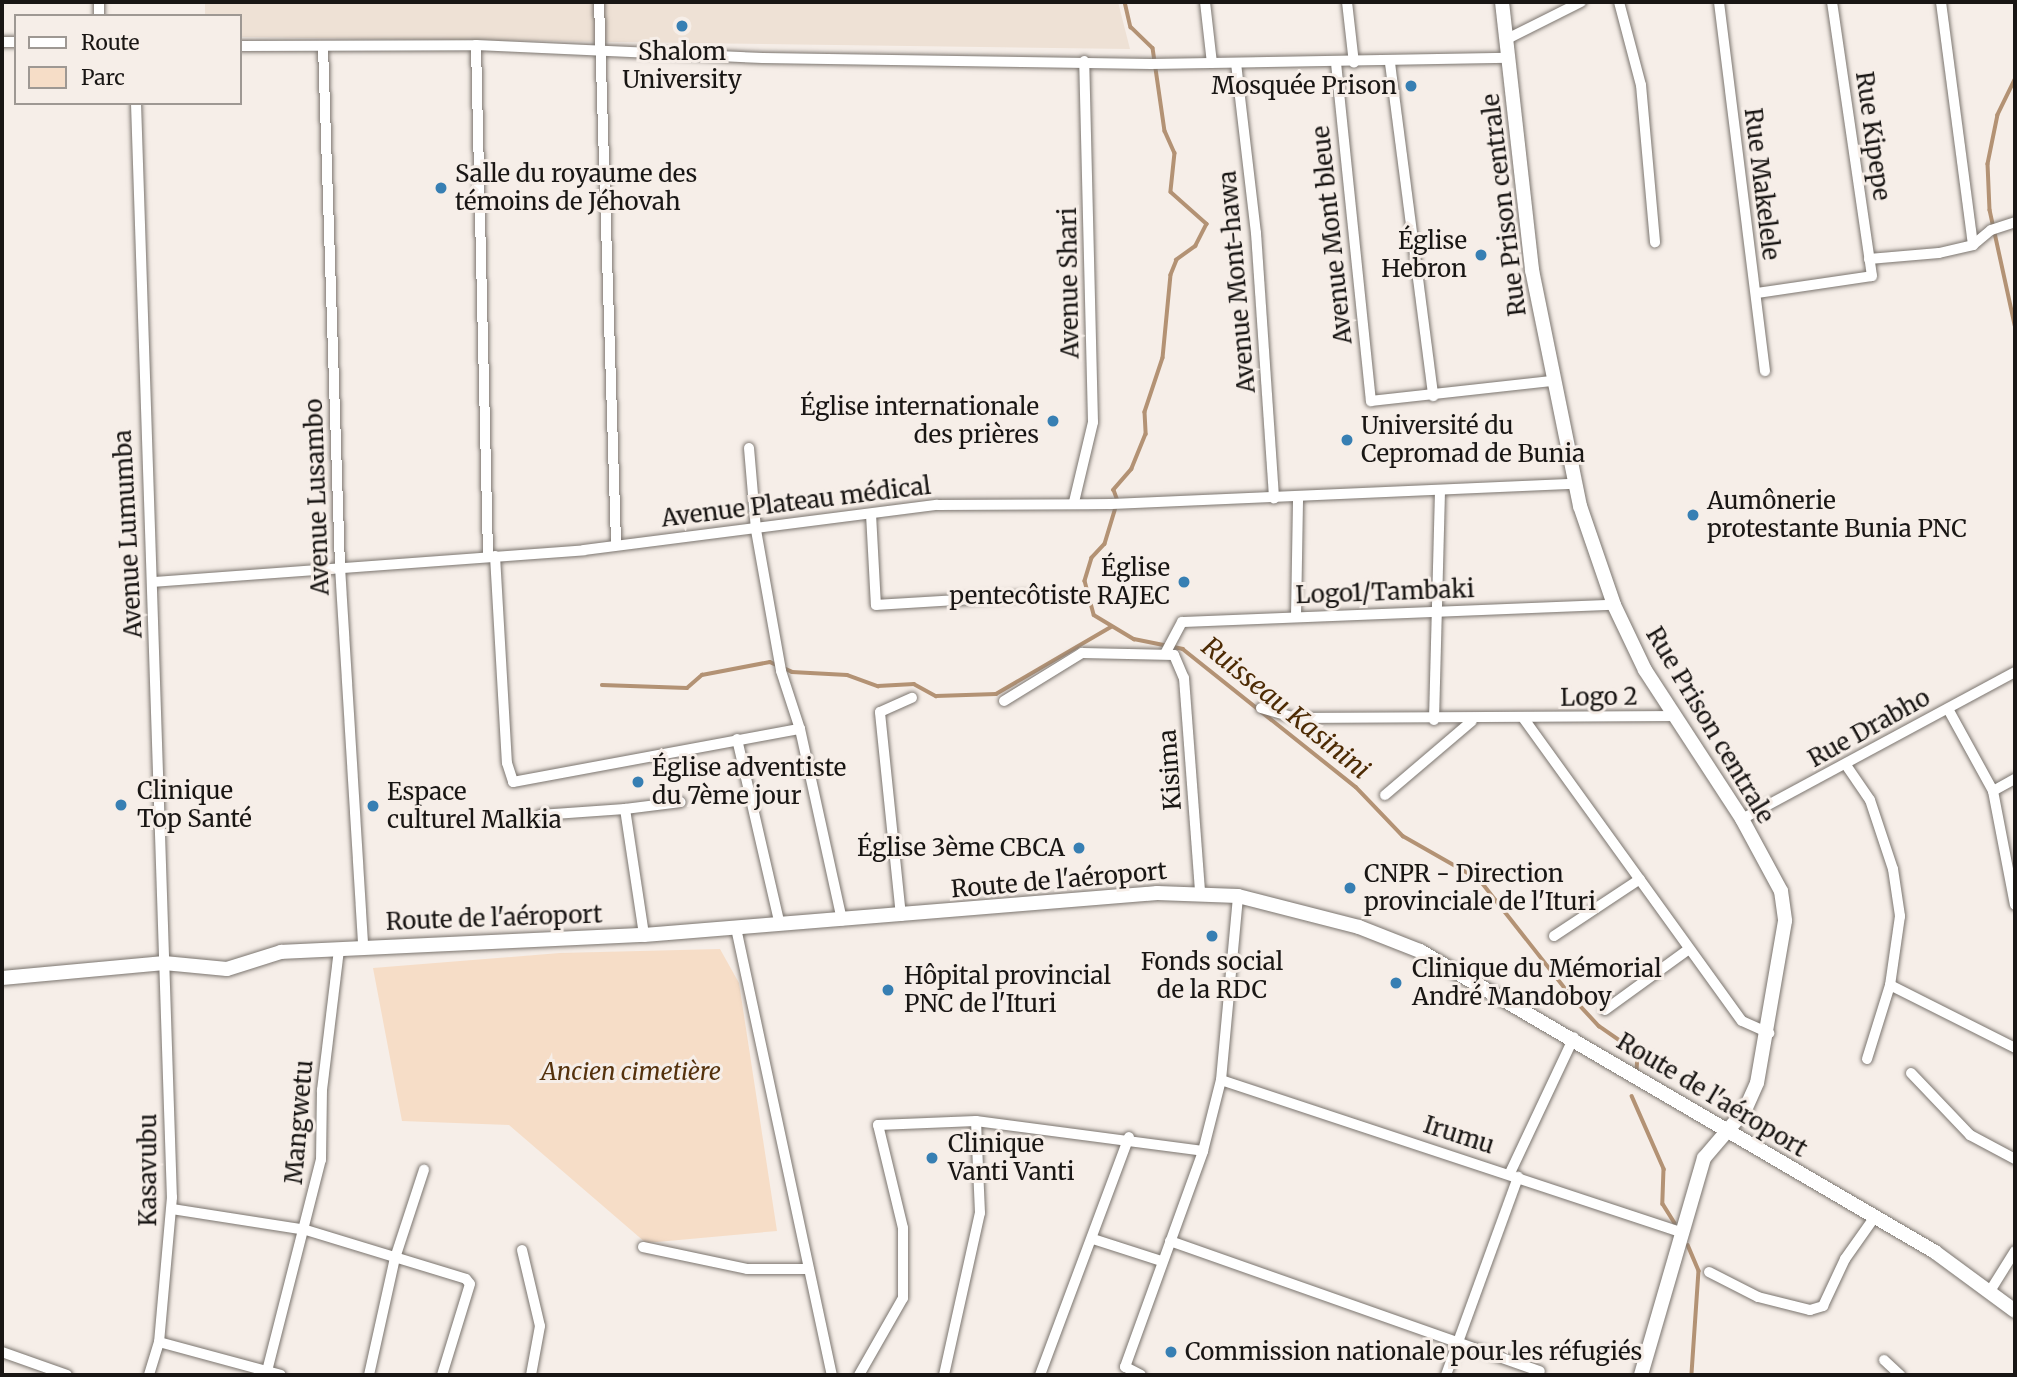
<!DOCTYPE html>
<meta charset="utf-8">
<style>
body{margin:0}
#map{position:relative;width:2017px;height:1377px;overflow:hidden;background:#f6eee8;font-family:Merriweather,serif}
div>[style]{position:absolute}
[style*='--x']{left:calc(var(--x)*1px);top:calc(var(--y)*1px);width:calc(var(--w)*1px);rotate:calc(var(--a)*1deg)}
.built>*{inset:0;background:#eee1d5}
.green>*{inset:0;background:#f6ddc7}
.stream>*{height:3.5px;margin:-1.75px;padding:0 1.75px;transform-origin:1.75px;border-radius:1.75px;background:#b39274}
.roads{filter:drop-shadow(0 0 2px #7b756f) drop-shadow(0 0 2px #7b756f)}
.street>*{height:10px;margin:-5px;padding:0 5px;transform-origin:5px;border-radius:5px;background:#fff}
.secondary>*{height:14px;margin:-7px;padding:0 7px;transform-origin:7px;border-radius:7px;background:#fff}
.dots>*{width:19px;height:19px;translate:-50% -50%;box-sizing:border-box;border:4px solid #f6eee8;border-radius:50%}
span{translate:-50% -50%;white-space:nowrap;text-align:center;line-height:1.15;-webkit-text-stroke:6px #f6eee8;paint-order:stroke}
.poi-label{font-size:24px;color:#191614}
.right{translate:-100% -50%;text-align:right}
.left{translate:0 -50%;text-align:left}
.street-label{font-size:24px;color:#191614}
.park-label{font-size:24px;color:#54310c;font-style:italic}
.water-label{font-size:26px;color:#4d2b04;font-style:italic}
.frame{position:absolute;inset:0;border:4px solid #191614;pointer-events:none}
.legend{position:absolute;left:14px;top:14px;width:228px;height:91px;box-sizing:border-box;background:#f6eee8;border:2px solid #9e9893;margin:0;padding:9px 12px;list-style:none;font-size:21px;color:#191614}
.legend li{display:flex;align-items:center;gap:14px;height:35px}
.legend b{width:35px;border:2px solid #9e9893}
</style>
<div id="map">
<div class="built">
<div style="clip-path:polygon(205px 2px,1118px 2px,1130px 49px,240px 37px,240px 16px,205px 16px)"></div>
</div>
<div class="green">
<div style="clip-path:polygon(720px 949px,739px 983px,777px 1231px,646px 1243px,509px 1125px,402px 1121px,373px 968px,560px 953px)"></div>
</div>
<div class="stream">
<div style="--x:1125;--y:2;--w:26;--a:77"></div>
<div style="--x:1131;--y:27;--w:30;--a:44"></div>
<div style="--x:1153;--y:48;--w:84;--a:81.8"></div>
<div style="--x:1165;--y:131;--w:24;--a:66"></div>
<div style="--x:1175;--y:153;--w:39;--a:96"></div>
<div style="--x:1171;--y:192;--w:48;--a:41.6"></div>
<div style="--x:1207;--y:224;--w:25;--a:117"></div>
<div style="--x:1196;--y:246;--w:24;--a:144"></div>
<div style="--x:1177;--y:260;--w:16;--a:112"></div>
<div style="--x:1171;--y:275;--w:83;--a:95.5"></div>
<div style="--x:1163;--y:358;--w:57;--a:108.4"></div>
<div style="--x:1145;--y:412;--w:22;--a:87"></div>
<div style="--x:1146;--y:434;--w:38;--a:112"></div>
<div style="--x:1132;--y:469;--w:28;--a:131"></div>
<div style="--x:1114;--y:490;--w:12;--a:70"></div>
<div style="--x:1118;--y:501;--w:45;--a:106.8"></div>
<div style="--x:1105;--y:544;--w:19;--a:133"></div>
<div style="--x:1092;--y:558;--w:24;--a:107"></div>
<div style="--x:1085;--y:581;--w:35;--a:75"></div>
<div style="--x:1094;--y:615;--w:47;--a:31"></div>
<div style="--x:1134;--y:639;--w:50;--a:11.5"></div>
<div style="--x:1183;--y:649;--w:221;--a:38.6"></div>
<div style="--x:1356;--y:787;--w:68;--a:46.2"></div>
<div style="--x:1403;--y:836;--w:89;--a:29.7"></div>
<div style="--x:1480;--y:880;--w:149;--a:51.8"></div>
<div style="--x:1572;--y:997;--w:40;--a:47"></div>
<div style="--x:1599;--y:1026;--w:47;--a:34.7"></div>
<div style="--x:1638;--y:1053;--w:18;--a:93"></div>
<div style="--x:2015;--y:80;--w:39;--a:116"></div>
<div style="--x:1998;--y:115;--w:50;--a:101.5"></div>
<div style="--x:1988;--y:164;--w:46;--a:87.5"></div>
<div style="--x:1990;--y:210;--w:118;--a:77.7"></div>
<div style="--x:602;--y:685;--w:85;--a:2"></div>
<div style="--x:687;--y:688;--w:20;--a:-41"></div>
<div style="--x:702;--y:675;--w:69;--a:-10.8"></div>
<div style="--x:770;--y:662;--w:24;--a:24"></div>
<div style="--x:792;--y:672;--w:55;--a:3.1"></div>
<div style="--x:847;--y:675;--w:33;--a:20"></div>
<div style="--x:878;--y:686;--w:36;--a:-3"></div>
<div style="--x:914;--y:684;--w:25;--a:29"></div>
<div style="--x:936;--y:696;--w:60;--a:-1.9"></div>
<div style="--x:996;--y:694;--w:133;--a:-30.2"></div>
<div style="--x:1632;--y:1096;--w:80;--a:66.3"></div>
<div style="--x:1664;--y:1169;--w:35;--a:92"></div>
<div style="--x:1663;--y:1204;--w:22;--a:58"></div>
<div style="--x:1688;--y:1245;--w:28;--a:67"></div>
<div style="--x:1699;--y:1271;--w:104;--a:93.9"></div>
</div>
<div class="roads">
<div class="street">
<div style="--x:599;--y:2;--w:541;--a:88.2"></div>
<div style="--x:1205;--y:2;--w:61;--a:83.5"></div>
<div style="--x:1347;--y:2;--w:61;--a:83.5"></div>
<div style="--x:1619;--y:2;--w:86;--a:75.2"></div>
<div style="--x:1641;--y:85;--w:158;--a:84.9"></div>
<div style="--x:1719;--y:2;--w:372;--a:82.9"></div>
<div style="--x:1941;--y:2;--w:245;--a:82.5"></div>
<div style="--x:99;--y:16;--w:14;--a:-90"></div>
<div style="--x:1507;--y:39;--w:83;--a:-26.6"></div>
<div style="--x:2;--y:42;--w:14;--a:0"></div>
<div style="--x:476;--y:45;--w:511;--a:88.65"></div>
<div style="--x:240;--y:46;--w:236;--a:-0.2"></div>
<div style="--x:476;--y:45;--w:287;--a:2.6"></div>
<div style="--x:763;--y:58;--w:388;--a:0.9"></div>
<div style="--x:1151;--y:64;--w:358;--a:-1"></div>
<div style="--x:323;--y:46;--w:521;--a:88.13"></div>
<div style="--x:340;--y:567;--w:380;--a:86.5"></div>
<div style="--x:1236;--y:63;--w:171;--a:83.3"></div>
<div style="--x:1256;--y:233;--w:266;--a:86.1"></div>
<div style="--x:1336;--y:63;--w:340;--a:84.1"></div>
<div style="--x:1371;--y:401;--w:181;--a:-6.3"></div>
<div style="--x:1390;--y:63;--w:336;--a:82.6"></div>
<div style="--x:136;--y:103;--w:1095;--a:88.12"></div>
<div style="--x:172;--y:1197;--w:146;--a:95.1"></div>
<div style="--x:159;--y:1342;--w:34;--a:107"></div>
<div style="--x:1869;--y:259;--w:70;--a:-4.9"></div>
<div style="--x:1939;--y:253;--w:35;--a:-13"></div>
<div style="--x:1973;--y:245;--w:23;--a:-40"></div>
<div style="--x:1991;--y:230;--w:25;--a:-18"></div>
<div style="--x:1757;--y:293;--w:116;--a:-8.4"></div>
<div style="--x:1872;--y:276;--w:277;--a:-98.3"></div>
<div style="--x:749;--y:448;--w:82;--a:85.1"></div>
<div style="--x:756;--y:530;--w:143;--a:79.9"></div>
<div style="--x:781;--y:671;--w:61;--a:71.9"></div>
<div style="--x:800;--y:729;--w:196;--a:77.6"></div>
<div style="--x:1074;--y:502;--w:82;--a:-76.6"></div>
<div style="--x:1093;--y:422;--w:361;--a:-91.4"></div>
<div style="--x:871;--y:514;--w:91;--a:86.9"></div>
<div style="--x:876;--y:605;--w:165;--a:-3.5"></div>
<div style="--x:495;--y:556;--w:207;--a:86.7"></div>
<div style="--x:507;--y:763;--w:20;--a:72"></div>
<div style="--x:513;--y:782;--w:292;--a:-10.5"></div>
<div style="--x:153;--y:582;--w:432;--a:-4.2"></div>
<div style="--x:584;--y:550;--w:356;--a:-7.3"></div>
<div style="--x:937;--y:505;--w:174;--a:-0.3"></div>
<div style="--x:1111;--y:504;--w:464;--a:-2.5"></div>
<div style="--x:1296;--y:616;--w:119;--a:-89"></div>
<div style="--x:1166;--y:652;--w:34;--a:-62"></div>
<div style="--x:1182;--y:622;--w:432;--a:-2.3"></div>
<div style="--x:1004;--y:701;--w:92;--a:-31.6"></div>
<div style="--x:1082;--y:653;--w:92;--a:1.2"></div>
<div style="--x:1174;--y:655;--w:25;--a:67"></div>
<div style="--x:1184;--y:678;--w:216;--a:85.7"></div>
<div style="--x:1261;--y:708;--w:37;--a:16"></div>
<div style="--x:1297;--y:718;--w:377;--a:-0.3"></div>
<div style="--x:1948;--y:709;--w:94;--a:61.2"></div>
<div style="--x:1993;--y:791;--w:116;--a:79.1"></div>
<div style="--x:1524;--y:719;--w:372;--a:54.2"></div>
<div style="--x:1742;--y:1021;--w:30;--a:24"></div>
<div style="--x:1434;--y:720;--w:230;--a:-88.5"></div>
<div style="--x:737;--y:739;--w:191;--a:77"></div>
<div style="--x:1846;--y:765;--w:42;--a:55.6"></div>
<div style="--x:1870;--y:800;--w:73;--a:71.6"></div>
<div style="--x:1893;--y:869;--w:48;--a:81.5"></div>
<div style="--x:1900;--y:916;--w:70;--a:98.2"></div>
<div style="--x:1890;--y:985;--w:140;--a:26.7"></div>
<div style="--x:1993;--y:791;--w:25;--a:-29"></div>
<div style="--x:1385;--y:795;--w:114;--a:-40.4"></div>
<div style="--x:625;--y:809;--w:56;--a:-7.1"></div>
<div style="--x:540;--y:815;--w:85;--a:-4"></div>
<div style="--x:625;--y:809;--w:127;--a:81.4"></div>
<div style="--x:1742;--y:819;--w:310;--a:-28.3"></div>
<div style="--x:901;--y:916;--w:205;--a:-95.9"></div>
<div style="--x:880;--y:712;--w:35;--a:-24"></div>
<div style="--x:736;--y:928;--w:457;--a:77.9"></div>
<div style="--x:1554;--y:936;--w:103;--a:-33.5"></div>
<div style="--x:1605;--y:1010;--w:104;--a:-36"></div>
<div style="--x:1867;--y:1059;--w:77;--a:-72.7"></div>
<div style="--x:1911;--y:1073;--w:86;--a:46.4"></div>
<div style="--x:1970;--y:1135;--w:51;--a:28.1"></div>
<div style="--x:1221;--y:1080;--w:487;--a:18.3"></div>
<div style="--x:1510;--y:1173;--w:150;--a:-64.8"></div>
<div style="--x:172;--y:1209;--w:136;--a:8.9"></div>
<div style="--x:306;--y:1230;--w:167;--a:17"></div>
<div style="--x:466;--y:1279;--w:6;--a:51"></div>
<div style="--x:470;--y:1284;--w:95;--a:107.1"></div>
<div style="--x:1093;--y:1239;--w:71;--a:17.9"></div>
<div style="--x:1170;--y:1241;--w:392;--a:19.4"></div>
<div style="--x:643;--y:1247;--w:106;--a:11.9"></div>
<div style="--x:747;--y:1269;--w:61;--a:0"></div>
<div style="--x:522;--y:1250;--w:78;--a:76.7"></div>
<div style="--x:540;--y:1326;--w:50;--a:100.4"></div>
<div style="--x:1709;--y:1272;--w:55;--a:27"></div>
<div style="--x:1758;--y:1297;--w:54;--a:14"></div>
<div style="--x:1810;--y:1310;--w:14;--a:-17"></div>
<div style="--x:1823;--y:1306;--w:52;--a:-64.9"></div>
<div style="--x:1845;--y:1259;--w:50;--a:-54.7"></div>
<div style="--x:1990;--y:1291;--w:47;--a:-58"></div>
<div style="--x:159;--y:1342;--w:126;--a:15.1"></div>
<div style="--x:2;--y:1352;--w:69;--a:19.5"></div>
<div style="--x:1884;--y:1360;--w:22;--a:43"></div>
<div style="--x:266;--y:1375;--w:222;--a:-75.7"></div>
<div style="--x:321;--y:1160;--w:70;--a:-89.2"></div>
<div style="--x:322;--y:1090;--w:141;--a:-83.1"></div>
<div style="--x:369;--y:1375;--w:120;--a:-77.5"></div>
<div style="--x:395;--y:1258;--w:93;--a:-71.8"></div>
<div style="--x:859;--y:1375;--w:89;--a:-60.3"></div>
<div style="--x:903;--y:1298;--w:70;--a:-90"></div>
<div style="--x:903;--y:1228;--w:106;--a:-103.6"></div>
<div style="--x:878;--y:1125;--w:98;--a:-2.3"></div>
<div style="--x:976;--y:1121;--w:229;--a:7.5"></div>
<div style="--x:944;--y:1375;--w:166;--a:-77.5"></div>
<div style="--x:980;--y:1213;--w:92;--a:-92.5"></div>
<div style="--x:1040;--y:1375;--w:254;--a:-69.5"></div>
<div style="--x:1141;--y:1375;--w:18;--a:-153"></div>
<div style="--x:1125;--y:1367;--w:230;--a:-70.1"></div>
<div style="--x:1203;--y:1151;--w:73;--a:-75.8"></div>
<div style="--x:1221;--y:1080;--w:185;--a:-84.7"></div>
<div style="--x:1446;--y:1375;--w:211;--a:-70"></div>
</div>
<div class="secondary">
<div style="--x:1502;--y:2;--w:270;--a:83.6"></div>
<div style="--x:1532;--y:270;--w:241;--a:78.5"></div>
<div style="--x:1580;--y:506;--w:105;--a:71"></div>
<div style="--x:1614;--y:605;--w:72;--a:64.5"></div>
<div style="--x:1645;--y:670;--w:178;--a:56.9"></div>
<div style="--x:1742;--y:819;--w:82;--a:61.6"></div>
<div style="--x:1781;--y:891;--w:30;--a:82"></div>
<div style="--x:1785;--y:921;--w:164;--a:99.8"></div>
<div style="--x:1757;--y:1083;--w:30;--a:114"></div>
<div style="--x:1745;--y:1110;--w:63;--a:130.5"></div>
<div style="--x:1704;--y:1158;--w:226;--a:106.2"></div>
<div style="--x:2;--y:978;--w:163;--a:-5.3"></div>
<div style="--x:164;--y:963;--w:63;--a:5.4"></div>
<div style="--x:227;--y:969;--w:57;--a:-17.5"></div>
<div style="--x:281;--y:952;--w:363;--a:-2.7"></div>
<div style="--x:644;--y:935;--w:515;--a:-4.68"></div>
<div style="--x:1157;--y:893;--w:81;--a:2.1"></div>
<div style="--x:1238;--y:896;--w:125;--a:14.4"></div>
<div style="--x:1359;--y:927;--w:66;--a:21.5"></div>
<div style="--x:1420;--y:951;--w:597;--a:30.3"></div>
<div style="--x:1935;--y:1252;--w:99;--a:36.4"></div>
</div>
</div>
<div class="dots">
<div style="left:682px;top:26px;background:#377fb3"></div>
<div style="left:1411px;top:86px;background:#377fb3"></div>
<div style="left:441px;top:188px;background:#377fb3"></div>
<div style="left:1481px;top:255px;background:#377fb3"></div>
<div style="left:1053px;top:421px;background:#377fb3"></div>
<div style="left:1347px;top:440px;background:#377fb3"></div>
<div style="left:1693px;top:515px;background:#377fb3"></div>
<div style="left:1184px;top:582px;background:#377fb3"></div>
<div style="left:638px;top:782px;background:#377fb3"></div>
<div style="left:121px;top:805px;background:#377fb3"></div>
<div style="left:373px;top:806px;background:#377fb3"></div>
<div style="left:1079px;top:848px;background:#377fb3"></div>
<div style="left:1350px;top:888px;background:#377fb3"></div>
<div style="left:1212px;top:936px;background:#377fb3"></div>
<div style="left:1396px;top:983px;background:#377fb3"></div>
<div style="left:888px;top:990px;background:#377fb3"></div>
<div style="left:932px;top:1158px;background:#377fb3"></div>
<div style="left:1171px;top:1352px;background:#377fb3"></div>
</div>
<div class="poi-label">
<span style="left:682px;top:66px">Shalom<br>University</span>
<span class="right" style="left:1397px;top:86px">Mosquée Prison</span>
<span class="left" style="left:455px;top:188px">Salle du royaume des<br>témoins de Jéhovah</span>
<span class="right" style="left:1467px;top:255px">Église<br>Hebron</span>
<span class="right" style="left:1039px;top:421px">Église internationale<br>des prières</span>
<span class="left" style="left:1361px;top:440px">Université du<br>Cepromad de Bunia</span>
<span class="left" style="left:1707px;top:515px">Aumônerie<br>protestante Bunia PNC</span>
<span class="right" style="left:1170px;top:582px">Église<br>pentecôtiste RAJEC</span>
<span class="left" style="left:652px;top:782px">Église adventiste<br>du 7ème jour</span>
<span class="left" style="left:137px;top:805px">Clinique<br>Top Santé</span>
<span class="left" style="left:387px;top:806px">Espace<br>culturel Malkia</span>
<span class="right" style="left:1065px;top:848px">Église 3ème CBCA</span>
<span class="left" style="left:1364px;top:888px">CNPR - Direction<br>provinciale de l'Ituri</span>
<span style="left:1212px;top:976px">Fonds social<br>de la RDC</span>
<span class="left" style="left:1412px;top:983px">Clinique du Mémorial<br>André Mandoboy</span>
<span class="left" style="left:904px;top:990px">Hôpital provincial<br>PNC de l'Ituri</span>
<span class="left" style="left:948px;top:1158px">Clinique<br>Vanti Vanti</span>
<span class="left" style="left:1185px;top:1352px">Commission nationale pour les réfugiés</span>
</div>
<div class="street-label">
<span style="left:1873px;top:136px;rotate:82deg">Rue Kipepe</span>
<span style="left:1762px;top:184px;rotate:83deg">Rue Makelele</span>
<span style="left:1504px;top:205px;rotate:-97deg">Rue Prison centrale</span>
<span style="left:1332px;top:235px;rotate:-96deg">Avenue Mont bleue</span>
<span style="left:1237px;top:282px;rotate:-95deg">Avenue Mont-hawa</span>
<span style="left:1069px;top:283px;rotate:-91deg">Avenue Shari</span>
<span style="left:317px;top:497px;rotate:-92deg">Avenue Lusambo</span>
<span style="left:796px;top:502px;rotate:-7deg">Avenue Plateau médical</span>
<span style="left:128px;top:534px;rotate:-93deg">Avenue Lumumba</span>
<span style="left:1385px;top:592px;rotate:-2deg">Logo1/Tambaki</span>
<span style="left:1599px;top:697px;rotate:-1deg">Logo 2</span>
<span style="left:1710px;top:725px;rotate:59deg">Rue Prison centrale</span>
<span style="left:1869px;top:728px;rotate:-29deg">Rue Drabho</span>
<span style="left:1170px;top:770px;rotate:-94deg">Kisima</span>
<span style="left:1059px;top:880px;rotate:-5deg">Route de l'aéroport</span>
<span style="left:494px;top:918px;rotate:-2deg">Route de l'aéroport</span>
<span style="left:1712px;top:1095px;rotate:31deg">Route de l'aéroport</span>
<span style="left:299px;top:1122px;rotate:-85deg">Mangwetu</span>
<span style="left:1459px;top:1135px;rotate:18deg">Irumu</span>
<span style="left:148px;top:1170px;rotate:-90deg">Kasavubu</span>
</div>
<div class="park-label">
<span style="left:631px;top:1072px">Ancien cimetière</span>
</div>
<div class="water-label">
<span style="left:1286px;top:708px;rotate:39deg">Ruisseau Kasinini</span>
</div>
<div class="frame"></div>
<ul class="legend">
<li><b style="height:9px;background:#fff"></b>Route</li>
<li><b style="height:19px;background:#f6ddc7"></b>Parc</li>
</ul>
</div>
